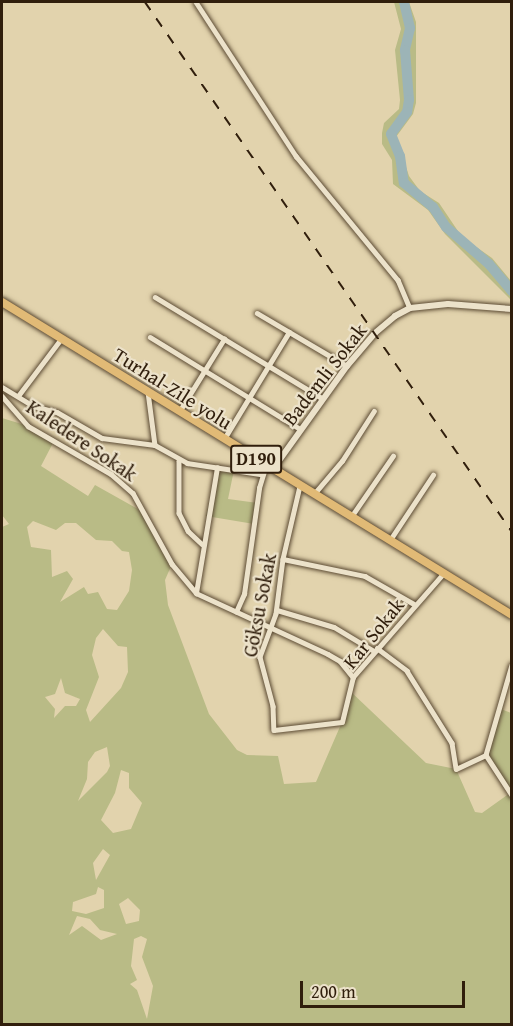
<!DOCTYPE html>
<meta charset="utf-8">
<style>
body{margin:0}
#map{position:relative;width:513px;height:1026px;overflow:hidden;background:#e2d3ad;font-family:"Gentium Book Plus",serif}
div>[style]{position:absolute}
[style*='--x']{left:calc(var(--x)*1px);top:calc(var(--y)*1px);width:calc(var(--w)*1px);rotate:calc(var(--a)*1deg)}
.green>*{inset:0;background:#b9bb86}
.river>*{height:10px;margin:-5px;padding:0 5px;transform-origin:5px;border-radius:5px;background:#9cb4b7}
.roads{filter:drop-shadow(0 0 2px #5c4b34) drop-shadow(0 0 2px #5c4b34)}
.minor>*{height:4.5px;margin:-2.25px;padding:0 2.25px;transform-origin:2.25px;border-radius:2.25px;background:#ece2ca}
.tertiary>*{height:6px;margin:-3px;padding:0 3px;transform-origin:3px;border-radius:3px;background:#ece2ca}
.primary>*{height:8px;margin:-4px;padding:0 4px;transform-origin:4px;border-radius:4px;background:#e1ba76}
.rail>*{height:1.5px;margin-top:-0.75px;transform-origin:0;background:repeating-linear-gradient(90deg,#301e0c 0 10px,transparent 0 20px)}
span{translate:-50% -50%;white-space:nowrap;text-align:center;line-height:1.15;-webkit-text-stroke:4.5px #ece2ca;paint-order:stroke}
.shield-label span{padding:2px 4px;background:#ece2ca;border:2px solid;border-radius:4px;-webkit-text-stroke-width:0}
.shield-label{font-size:18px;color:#301e0c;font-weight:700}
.street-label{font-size:20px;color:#301e0c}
.frame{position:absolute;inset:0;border:3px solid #301e0c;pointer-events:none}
.scale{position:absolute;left:300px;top:981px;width:165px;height:27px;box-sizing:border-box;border:3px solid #301e0c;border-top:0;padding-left:8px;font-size:18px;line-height:21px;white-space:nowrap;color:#301e0c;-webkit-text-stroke:4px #ece2ca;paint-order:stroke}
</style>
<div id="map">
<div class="green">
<div style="clip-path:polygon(394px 2px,409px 2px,416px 22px,416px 103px,413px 114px,396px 137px,409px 176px,420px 191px,439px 203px,462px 237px,492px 258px,511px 281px,511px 300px,445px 234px,428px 210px,393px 184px,392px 160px,382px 144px,382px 133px,384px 123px,399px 109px,400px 100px,395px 50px,401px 29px)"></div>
<div style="clip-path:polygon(evenodd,2px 418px,28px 426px,54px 441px,41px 466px,88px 496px,95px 485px,145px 513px,172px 564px,165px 580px,168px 605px,209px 714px,237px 750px,247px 755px,278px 756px,284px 784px,316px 782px,342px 722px,350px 691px,426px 763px,456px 769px,475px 812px,482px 813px,510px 793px,486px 755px,498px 708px,511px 713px,511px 1024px,2px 1024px,2px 527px,9px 524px,2px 515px,2px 418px,33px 521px,56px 530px,65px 523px,76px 523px,96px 540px,112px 541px,122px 551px,129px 552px,132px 570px,129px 591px,117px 610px,107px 609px,98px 592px,88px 594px,84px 587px,60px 602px,73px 579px,67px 571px,52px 577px,51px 550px,31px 547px,27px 527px,33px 521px,2px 418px,103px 629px,118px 646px,127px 647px,128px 672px,121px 688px,90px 722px,86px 710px,99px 677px,92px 655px,96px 638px,103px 629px,2px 418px,61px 678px,65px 693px,80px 699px,76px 706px,65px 706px,54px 718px,55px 709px,45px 697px,55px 694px,61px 678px,2px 418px,107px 747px,110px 766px,107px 772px,78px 801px,87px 779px,88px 762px,95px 752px,107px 747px,2px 418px,121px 770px,129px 773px,129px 788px,142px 803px,131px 829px,113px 833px,101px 820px,115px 793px,121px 770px,2px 418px,103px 849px,110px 855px,96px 880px,93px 863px,103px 849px,2px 418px,98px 887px,104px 890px,104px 908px,86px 914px,72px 911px,73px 902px,96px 894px,98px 887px,2px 418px,128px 898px,140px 910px,139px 921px,126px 924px,119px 904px,128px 898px,2px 418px,77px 916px,90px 919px,100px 930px,117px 934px,101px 940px,82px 926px,69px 935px,77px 916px,2px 418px,141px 936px,147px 939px,142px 957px,153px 986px,147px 1019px,137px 990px,130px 984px,137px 980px,131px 966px,134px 939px,141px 936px)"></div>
<div style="clip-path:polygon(217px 468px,234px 470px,228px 499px,257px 503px,254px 524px,206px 516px)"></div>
</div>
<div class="river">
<div style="--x:404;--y:2;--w:27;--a:77"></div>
<div style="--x:410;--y:28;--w:23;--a:103"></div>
<div style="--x:405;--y:50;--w:50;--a:85.4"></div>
<div style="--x:409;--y:100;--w:12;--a:99"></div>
<div style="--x:407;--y:112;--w:27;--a:126"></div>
<div style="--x:391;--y:134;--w:24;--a:68"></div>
<div style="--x:400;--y:156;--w:27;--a:82"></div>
<div style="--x:404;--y:183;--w:38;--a:40"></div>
<div style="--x:433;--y:207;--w:24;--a:57"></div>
<div style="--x:446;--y:227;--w:57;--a:40.7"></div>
<div style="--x:489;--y:264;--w:35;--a:50"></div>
</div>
<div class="roads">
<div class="minor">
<div style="--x:196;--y:2;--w:184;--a:57"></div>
<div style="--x:296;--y:156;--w:161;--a:50.6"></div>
<div style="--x:398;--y:280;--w:30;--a:67"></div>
<div style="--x:155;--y:297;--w:195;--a:31.2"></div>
<div style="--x:257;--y:313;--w:104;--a:30.5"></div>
<div style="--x:150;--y:337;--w:176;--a:31.5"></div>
<div style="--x:2;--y:387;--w:37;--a:31"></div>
<div style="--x:34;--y:406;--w:24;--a:15"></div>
<div style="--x:57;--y:412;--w:52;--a:30"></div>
<div style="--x:102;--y:438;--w:53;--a:7.5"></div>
<div style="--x:148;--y:392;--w:53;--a:82.5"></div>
<div style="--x:155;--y:445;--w:37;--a:29"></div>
<div style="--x:187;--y:463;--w:75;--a:8.5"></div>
<div style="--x:2;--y:396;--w:40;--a:49"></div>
<div style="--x:28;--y:426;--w:96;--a:30"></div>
<div style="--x:111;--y:474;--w:29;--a:41"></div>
<div style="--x:133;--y:493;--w:81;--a:61.2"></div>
<div style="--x:172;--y:564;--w:38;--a:50"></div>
<div style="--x:196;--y:593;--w:145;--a:24.8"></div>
<div style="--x:328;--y:654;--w:14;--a:30"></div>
<div style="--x:340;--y:661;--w:21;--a:51"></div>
<div style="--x:18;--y:396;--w:71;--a:-53"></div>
<div style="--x:179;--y:412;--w:86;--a:-58.3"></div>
<div style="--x:224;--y:439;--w:125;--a:-58.7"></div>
<div style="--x:179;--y:461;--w:52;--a:90"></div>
<div style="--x:179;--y:513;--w:20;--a:63"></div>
<div style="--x:188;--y:531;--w:19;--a:43"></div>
<div style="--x:300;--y:486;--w:75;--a:103.1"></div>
<div style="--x:283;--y:559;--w:55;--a:97.3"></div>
<div style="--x:276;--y:614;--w:46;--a:110.4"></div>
<div style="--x:260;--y:657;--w:51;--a:75.1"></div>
<div style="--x:273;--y:706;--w:24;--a:88"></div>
<div style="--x:274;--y:730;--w:68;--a:-6.7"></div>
<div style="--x:342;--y:722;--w:46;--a:-76.3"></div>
<div style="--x:353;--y:677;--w:137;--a:-48.9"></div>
<div style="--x:314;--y:494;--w:43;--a:-49.7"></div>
<div style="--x:342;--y:461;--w:59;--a:-57.4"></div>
<div style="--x:351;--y:517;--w:74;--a:-55.5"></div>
<div style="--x:390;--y:540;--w:78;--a:-56.5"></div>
<div style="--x:283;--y:559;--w:84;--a:11.7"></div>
<div style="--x:365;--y:576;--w:56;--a:29.7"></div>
<div style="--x:196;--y:593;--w:127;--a:-80.5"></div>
<div style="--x:277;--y:610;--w:59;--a:16.6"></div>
<div style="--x:334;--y:627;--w:47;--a:31"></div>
<div style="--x:236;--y:612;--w:20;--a:-66"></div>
<div style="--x:244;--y:594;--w:107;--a:-81.9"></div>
<div style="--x:259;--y:488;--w:24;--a:-73"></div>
<div style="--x:377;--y:648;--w:38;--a:37"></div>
<div style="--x:407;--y:671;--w:85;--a:58"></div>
<div style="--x:452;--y:743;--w:26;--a:81"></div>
<div style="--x:456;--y:769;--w:33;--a:-25"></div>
<div style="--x:512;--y:665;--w:94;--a:106.1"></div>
<div style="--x:486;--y:755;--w:48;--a:57"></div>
</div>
<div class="tertiary">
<div style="--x:273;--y:469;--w:127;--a:-54.3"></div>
<div style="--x:347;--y:366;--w:43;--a:-49.7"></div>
<div style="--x:375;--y:333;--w:26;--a:-40"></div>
<div style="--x:395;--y:316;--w:17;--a:-28"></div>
<div style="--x:410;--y:308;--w:38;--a:-6"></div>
<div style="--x:448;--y:304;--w:64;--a:4.5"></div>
</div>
<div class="primary">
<div style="--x:2;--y:302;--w:598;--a:31.54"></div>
</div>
</div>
<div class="rail">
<div style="--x:145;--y:2;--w:645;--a:55.3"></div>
</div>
<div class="shield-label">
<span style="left:256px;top:459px">D190</span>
</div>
<div class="street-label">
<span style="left:324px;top:374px;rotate:-52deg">Bademli Sokak</span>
<span style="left:173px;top:388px;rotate:32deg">Turhal-Zile yolu</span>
<span style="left:82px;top:440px;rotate:34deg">Kaledere Sokak</span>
<span style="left:259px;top:605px;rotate:-79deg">Göksu Sokak</span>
<span style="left:373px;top:633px;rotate:-51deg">Kar Sokak</span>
</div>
<div class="frame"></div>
<div class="scale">200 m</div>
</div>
